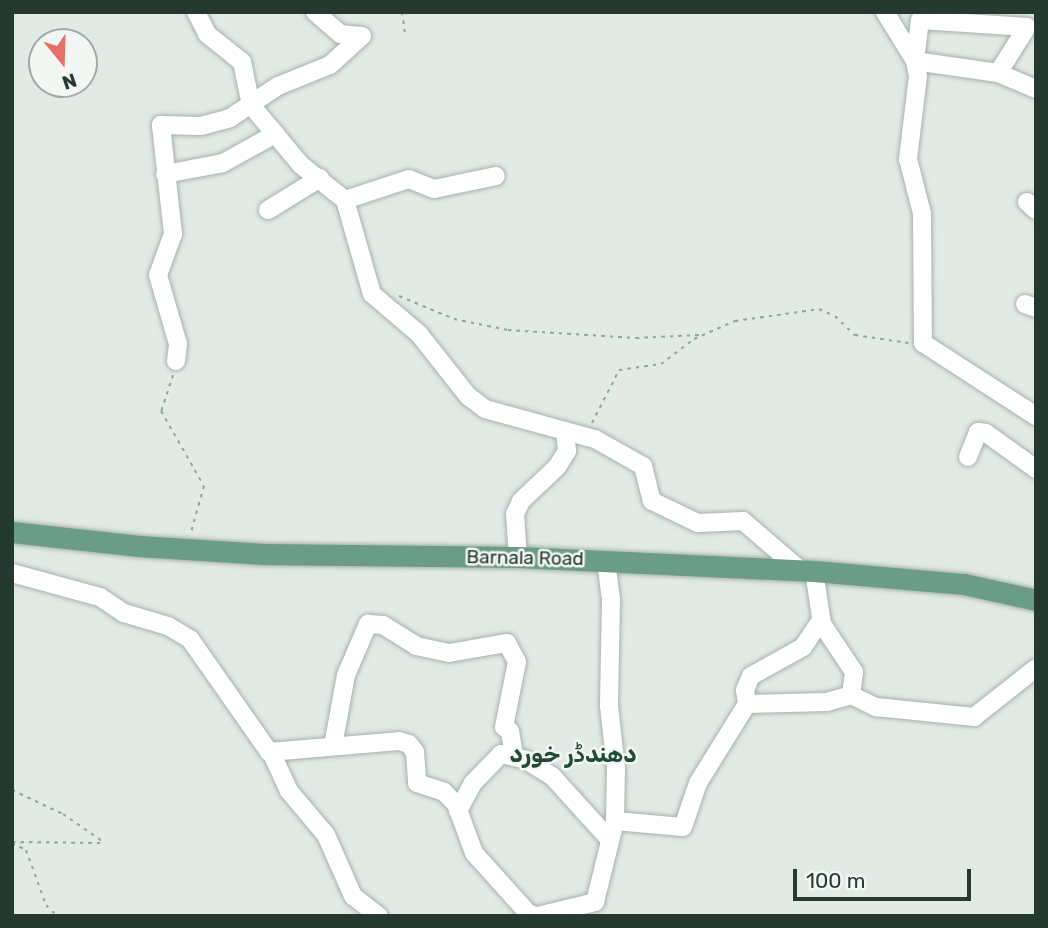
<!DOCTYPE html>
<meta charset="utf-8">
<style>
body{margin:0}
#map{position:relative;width:1048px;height:928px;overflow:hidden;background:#e2eae5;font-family:Rubik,Vazirmatn,sans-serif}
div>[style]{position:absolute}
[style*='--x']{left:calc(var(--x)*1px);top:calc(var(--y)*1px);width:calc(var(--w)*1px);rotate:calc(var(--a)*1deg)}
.path>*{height:2px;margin-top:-1px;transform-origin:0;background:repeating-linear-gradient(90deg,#85ab99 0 3.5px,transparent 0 8.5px)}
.roads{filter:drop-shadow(0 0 2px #a5b2ab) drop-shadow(0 0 2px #a5b2ab)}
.minor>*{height:18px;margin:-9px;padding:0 9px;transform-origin:9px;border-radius:9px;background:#fff}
.major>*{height:21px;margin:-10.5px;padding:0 10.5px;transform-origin:10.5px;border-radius:10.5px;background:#6b9c87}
span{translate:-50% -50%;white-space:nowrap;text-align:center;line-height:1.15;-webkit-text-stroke:5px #f2f7f4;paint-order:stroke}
.street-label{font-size:19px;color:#243a30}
.quarter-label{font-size:23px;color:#224a39;font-weight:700}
.frame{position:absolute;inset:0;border:14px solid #243a30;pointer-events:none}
.north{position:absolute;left:28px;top:28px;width:70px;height:70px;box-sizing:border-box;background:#f2f7f4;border:2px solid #a0aba6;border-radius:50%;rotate:161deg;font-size:19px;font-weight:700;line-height:28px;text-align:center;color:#243a30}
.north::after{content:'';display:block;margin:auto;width:24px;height:32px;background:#e47066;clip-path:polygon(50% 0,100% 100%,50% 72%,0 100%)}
.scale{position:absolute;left:793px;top:869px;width:178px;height:32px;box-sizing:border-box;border:4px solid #243a30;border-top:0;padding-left:9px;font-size:21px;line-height:24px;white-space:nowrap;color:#243a30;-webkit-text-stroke:5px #f2f7f4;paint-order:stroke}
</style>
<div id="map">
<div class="path">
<div style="--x:402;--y:12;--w:22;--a:82"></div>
<div style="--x:399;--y:296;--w:60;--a:22.7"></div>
<div style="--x:454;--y:319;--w:55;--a:11.5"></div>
<div style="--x:508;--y:330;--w:128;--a:3.6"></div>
<div style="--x:636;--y:338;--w:63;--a:-2.7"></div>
<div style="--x:173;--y:375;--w:38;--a:108"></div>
<div style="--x:161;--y:411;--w:86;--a:60.2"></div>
<div style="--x:204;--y:486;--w:48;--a:105.8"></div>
<div style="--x:592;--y:423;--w:59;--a:-63"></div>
<div style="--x:619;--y:370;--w:42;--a:-8.1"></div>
<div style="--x:661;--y:364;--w:41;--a:-37.1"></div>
<div style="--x:694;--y:339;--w:45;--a:-23.7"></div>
<div style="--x:735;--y:321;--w:85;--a:-8.1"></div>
<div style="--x:819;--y:309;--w:17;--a:24"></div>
<div style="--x:835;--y:316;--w:28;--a:44"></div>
<div style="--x:855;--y:335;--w:54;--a:8.6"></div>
<div style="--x:12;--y:790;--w:56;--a:25.2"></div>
<div style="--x:63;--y:814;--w:51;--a:34.6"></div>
<div style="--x:12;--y:842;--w:92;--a:0.6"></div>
<div style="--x:12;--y:843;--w:16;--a:27"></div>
<div style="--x:26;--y:850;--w:59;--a:70"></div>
<div style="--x:46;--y:905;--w:16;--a:45"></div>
</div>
<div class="roads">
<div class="minor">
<div style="--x:196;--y:12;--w:25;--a:63"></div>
<div style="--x:207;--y:34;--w:45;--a:38.7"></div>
<div style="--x:242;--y:62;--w:44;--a:78.2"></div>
<div style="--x:251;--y:105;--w:78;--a:50.2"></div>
<div style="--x:301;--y:165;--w:56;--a:38.5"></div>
<div style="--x:345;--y:200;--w:98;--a:74"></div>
<div style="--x:372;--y:294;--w:62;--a:40.4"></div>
<div style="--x:419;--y:334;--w:79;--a:51.7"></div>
<div style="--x:468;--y:396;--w:21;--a:37"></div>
<div style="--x:485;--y:409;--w:114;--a:15.3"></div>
<div style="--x:595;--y:439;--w:55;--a:29.4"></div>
<div style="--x:643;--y:466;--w:36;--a:76"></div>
<div style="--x:652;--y:501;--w:51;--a:25.6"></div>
<div style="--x:698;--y:523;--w:45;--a:-2.5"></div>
<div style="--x:743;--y:521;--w:75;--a:40.7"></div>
<div style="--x:315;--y:12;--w:33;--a:41"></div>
<div style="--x:340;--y:34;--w:22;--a:5"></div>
<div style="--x:885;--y:12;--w:57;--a:58.5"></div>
<div style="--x:915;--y:61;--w:15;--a:79"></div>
<div style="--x:918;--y:76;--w:84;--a:96.9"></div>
<div style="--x:908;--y:159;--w:56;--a:75.5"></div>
<div style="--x:922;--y:213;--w:130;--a:89.6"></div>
<div style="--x:923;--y:343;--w:135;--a:32.9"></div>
<div style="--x:998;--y:73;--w:54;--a:-57.8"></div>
<div style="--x:1027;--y:27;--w:107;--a:-176.3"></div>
<div style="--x:920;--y:20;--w:41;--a:97"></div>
<div style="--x:915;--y:61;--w:84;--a:8.2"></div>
<div style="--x:998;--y:73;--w:41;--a:22.8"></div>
<div style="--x:165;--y:174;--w:59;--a:-10.7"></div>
<div style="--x:223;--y:163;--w:60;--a:-29.1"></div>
<div style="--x:345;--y:200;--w:67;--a:-18.2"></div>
<div style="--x:409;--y:179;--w:27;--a:22"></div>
<div style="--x:434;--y:189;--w:63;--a:-11.8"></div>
<div style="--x:1027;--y:202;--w:12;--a:42"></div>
<div style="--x:268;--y:210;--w:61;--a:-31.6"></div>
<div style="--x:1025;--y:304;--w:12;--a:20"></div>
<div style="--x:176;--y:361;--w:17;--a:-83"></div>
<div style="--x:178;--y:344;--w:72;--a:-106.2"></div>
<div style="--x:158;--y:275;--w:44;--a:-69.9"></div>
<div style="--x:173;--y:234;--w:110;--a:-96.3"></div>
<div style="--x:161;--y:125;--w:40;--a:1.4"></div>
<div style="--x:201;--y:126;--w:30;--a:-15"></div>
<div style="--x:230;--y:118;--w:58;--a:-33.7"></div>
<div style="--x:278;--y:86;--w:56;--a:-22"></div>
<div style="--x:330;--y:65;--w:43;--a:-42.2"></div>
<div style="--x:968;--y:457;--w:27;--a:-68"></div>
<div style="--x:978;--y:432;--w:8;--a:7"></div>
<div style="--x:986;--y:433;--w:62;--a:35.8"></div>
<div style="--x:518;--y:557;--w:43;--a:-94"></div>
<div style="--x:515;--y:514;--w:14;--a:-65"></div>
<div style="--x:521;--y:501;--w:50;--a:-43.4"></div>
<div style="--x:557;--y:467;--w:19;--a:-58"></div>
<div style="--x:567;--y:451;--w:19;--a:-96"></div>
<div style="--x:606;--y:560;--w:40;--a:82.9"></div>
<div style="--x:611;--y:600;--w:106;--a:91.1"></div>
<div style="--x:609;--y:706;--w:62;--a:83.6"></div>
<div style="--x:616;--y:768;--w:53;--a:91.1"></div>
<div style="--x:814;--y:571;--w:54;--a:81.4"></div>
<div style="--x:822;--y:624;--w:58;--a:56.3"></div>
<div style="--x:854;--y:672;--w:23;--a:97"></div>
<div style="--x:12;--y:573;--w:91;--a:15.3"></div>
<div style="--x:100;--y:597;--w:29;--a:34"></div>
<div style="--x:124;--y:613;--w:46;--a:16.5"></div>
<div style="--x:168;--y:626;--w:26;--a:31"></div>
<div style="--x:190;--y:639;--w:138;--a:55"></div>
<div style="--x:269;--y:752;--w:130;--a:-4.8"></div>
<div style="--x:399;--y:741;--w:10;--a:17"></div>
<div style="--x:409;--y:744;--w:10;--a:53"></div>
<div style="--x:415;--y:752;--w:31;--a:86"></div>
<div style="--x:417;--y:783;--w:28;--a:18"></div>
<div style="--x:444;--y:792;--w:17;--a:45"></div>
<div style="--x:456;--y:804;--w:52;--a:69.8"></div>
<div style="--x:474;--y:853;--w:82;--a:48"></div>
<div style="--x:529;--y:914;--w:7;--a:16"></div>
<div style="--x:747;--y:704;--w:14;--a:-98"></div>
<div style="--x:745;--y:690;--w:15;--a:-67"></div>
<div style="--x:751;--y:676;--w:60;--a:-29.1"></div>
<div style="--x:803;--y:647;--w:32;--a:-56"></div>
<div style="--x:333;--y:746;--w:72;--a:-79.6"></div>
<div style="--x:346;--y:675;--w:56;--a:-66.7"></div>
<div style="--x:368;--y:624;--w:15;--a:4"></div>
<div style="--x:383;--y:625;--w:39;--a:32"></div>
<div style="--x:416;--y:646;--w:34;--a:12"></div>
<div style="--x:449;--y:653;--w:59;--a:-9.8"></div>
<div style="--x:507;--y:643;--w:21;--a:62"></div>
<div style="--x:517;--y:662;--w:66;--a:101.3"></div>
<div style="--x:504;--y:727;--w:7;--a:34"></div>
<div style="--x:510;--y:731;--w:26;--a:81"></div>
<div style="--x:271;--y:752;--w:43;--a:65.2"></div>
<div style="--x:289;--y:791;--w:57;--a:49.9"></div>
<div style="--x:326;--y:835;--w:67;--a:66.1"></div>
<div style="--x:353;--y:896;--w:33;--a:38"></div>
<div style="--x:458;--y:811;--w:32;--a:-62"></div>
<div style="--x:473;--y:783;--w:40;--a:-46"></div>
<div style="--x:501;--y:754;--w:26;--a:13"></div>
<div style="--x:526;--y:760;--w:31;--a:32"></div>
<div style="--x:552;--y:776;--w:86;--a:47.8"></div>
<div style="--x:538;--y:916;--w:59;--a:-13.8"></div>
<div style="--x:595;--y:902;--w:83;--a:-76.1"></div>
<div style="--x:615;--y:821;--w:68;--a:5"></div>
<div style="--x:683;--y:827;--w:46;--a:-71.2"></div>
<div style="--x:698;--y:783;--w:93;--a:-58.2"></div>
<div style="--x:747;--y:704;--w:80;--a:-1.4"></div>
<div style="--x:827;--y:702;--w:25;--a:-16"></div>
<div style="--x:851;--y:695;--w:28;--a:26"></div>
<div style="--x:876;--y:707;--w:99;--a:5.8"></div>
<div style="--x:974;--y:717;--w:79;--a:-38.3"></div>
</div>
<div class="major">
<div style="--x:12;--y:532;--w:128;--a:6.3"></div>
<div style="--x:139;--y:546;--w:125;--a:3.7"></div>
<div style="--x:264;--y:554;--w:254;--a:0.7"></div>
<div style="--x:518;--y:557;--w:296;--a:2.7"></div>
<div style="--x:814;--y:571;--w:151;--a:5"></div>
<div style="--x:964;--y:584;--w:74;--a:12.5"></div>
</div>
</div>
<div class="street-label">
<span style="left:525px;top:558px;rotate:1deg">Barnala Road</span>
</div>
<div class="quarter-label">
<span style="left:573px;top:754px">دھندڈر خورد</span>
</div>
<div class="frame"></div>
<div class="north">N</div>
<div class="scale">100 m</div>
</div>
